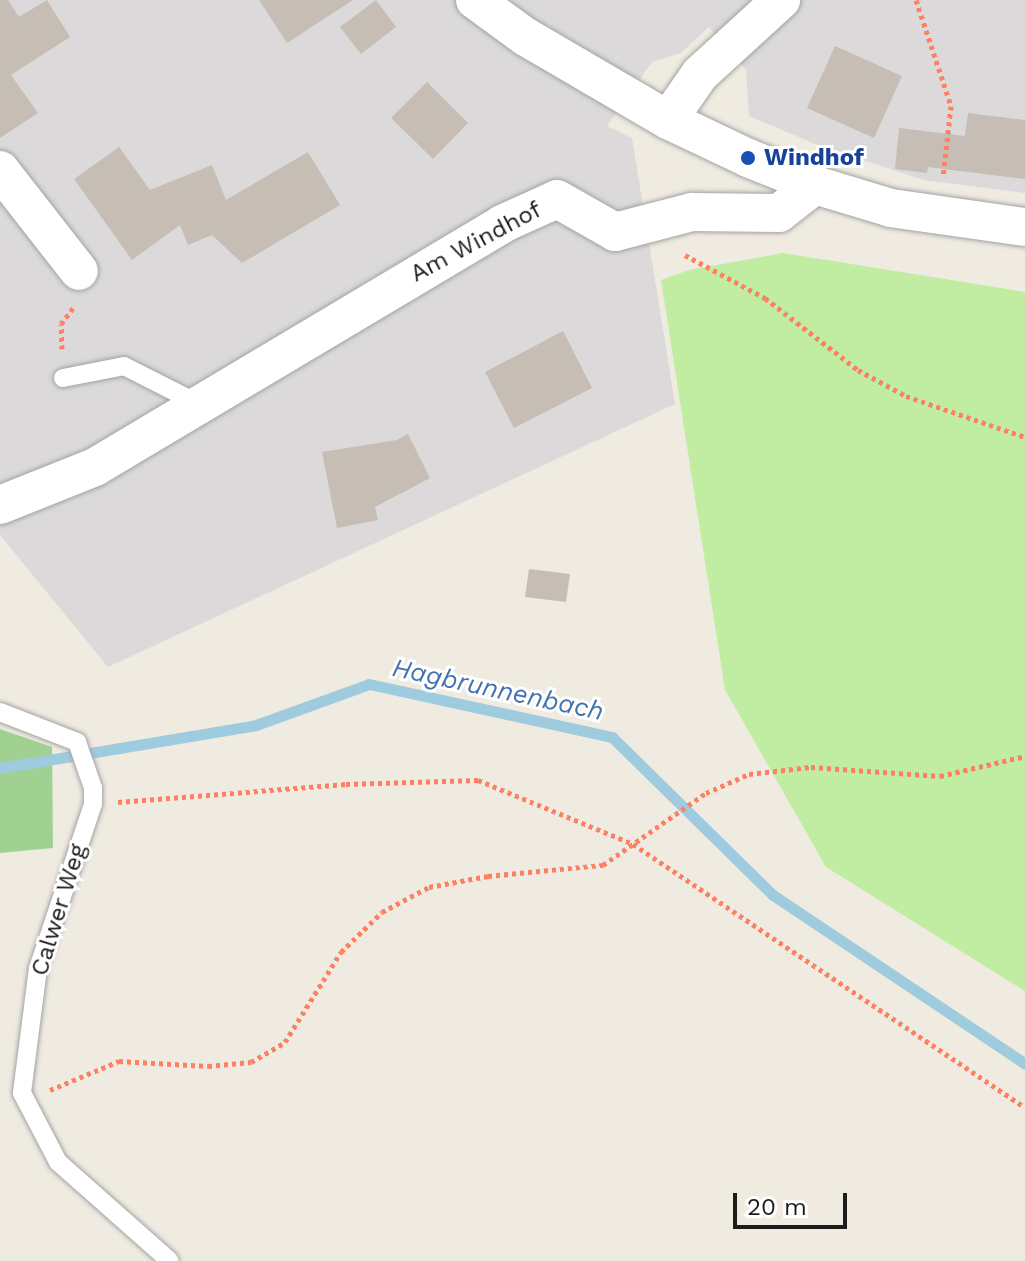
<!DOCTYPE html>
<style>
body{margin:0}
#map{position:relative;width:1025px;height:1261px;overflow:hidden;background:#efebe1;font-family:"Work Sans",sans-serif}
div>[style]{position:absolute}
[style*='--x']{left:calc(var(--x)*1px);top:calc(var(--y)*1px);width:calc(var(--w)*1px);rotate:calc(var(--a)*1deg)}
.residential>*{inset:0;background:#dbd9d9}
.grass>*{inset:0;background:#c1eda3}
.forest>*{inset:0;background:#a0d193}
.stream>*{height:11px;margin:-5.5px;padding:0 5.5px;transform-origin:5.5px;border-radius:5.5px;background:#9fcbdf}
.building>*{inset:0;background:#c6beb4}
.path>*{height:5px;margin-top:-2.5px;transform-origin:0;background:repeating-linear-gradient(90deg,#ff7f62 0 4px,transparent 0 8px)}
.roads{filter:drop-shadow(0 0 2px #a3a3a3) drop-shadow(0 0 2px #a3a3a3)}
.service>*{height:18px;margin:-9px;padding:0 9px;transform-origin:9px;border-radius:9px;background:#fff}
.minor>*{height:38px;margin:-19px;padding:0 19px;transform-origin:19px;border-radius:19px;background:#fff}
.dots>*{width:22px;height:22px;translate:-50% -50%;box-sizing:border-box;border:4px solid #fff;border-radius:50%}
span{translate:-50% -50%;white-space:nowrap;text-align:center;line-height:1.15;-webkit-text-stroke:6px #fff;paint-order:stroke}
.transit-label{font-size:24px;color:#164399;font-weight:700}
.left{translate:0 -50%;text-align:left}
.street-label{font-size:24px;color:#1c1c1c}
.water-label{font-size:26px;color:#4371b1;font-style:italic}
.scale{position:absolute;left:733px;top:1193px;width:114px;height:36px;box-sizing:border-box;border:4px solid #1c1c1c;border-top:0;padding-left:10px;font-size:24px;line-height:28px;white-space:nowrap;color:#1c1c1c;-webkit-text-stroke:6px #fff;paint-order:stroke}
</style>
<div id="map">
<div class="residential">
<div style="clip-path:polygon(0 0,1025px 0,1025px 193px,924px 180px,820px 146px,749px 116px,746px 70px,709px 27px,681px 53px,652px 62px,607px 126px,632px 138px,675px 404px,108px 667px,0 535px)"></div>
</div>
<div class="grass">
<div style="clip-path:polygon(783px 253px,1025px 292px,1025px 991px,826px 867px,725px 690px,661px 280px,689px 270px)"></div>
</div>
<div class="forest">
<div style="clip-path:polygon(0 729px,52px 747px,53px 848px,0 853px)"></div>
</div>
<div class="stream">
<div style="--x:0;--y:768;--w:260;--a:-9.5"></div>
<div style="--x:256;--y:725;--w:120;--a:-19.9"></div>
<div style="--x:369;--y:684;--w:249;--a:12.3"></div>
<div style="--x:612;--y:737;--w:226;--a:44.5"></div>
<div style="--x:773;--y:895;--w:303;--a:33.8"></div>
</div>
<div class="building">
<div style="clip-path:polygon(0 0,8px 0,19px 17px,47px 0,70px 37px,11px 75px,38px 113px,0 138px)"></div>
<div style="clip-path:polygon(259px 0,353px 0,287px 43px)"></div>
<div style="clip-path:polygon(376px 0,396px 27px,361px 54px,340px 27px)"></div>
<div style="clip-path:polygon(835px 46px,902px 76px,874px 138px,807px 108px)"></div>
<div style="clip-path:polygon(427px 82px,468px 123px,433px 159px,391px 118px)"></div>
<div style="clip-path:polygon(968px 113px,1025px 120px,1025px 179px,928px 167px,927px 173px,895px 169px,899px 128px,965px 136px)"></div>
<div style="clip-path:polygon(119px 147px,150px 190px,212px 165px,226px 200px,308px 152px,340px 205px,242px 263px,212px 235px,188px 245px,180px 225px,132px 260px,74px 179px)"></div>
<div style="clip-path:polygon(563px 331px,592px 388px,514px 428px,485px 372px)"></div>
<div style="clip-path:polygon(408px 434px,430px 478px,375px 507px,378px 520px,337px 528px,322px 452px,397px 440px)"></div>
<div style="clip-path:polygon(529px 569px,570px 574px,566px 602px,525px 597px)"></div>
</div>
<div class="path">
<div style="--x:916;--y:0;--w:112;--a:71.7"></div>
<div style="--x:951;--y:106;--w:71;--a:96.4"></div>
<div style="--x:685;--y:255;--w:91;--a:28.3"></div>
<div style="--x:765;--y:298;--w:118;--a:37.7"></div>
<div style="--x:858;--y:370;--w:55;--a:28.4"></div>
<div style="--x:906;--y:396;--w:126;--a:19"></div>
<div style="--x:62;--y:349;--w:25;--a:-92"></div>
<div style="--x:61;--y:324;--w:20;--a:-53"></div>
<div style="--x:118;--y:802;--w:229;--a:-4.5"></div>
<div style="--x:346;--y:784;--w:132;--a:-1.7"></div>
<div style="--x:478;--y:780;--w:168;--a:22.4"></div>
<div style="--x:633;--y:844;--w:472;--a:33.9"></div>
<div style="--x:50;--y:1090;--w:75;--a:-22.8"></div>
<div style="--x:119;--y:1061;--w:89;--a:3.2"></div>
<div style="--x:208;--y:1066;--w:43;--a:-5.3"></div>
<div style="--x:251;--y:1062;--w:39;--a:-30"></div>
<div style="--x:285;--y:1042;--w:106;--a:-58.1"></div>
<div style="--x:341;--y:952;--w:57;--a:-44.3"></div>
<div style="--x:382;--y:912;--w:53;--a:-28"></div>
<div style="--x:429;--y:887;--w:60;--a:-10.6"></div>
<div style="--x:488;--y:876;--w:116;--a:-5.5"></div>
<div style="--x:603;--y:865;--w:126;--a:-35"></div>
<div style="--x:706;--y:793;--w:47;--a:-23.8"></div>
<div style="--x:749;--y:774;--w:62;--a:-6.4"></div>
<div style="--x:811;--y:767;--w:129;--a:4"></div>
<div style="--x:940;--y:776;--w:87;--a:-13.2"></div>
</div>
<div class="roads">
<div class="service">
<div style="--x:63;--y:378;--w:62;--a:-11.1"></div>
<div style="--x:124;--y:366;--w:82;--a:26.9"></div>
<div style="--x:0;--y:712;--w:83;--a:21.3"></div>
<div style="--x:77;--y:742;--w:49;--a:70.8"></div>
<div style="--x:93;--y:788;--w:16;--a:90"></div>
<div style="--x:93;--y:804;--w:173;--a:108.5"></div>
<div style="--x:38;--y:968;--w:126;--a:97.3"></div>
<div style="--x:22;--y:1093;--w:78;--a:62.4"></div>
<div style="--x:58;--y:1162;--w:149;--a:41.5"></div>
</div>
<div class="minor">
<div style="--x:475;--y:0;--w:63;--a:36"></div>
<div style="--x:526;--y:37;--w:164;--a:30.3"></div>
<div style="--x:668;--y:120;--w:89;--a:25.4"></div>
<div style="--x:748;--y:158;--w:72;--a:21.9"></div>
<div style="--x:815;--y:185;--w:79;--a:16.8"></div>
<div style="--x:891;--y:208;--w:135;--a:8.1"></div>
<div style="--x:668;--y:120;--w:56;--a:-55.2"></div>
<div style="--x:700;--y:74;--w:110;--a:-42.4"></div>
<div style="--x:0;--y:170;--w:128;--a:52"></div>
<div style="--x:0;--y:505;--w:102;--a:-21.8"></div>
<div style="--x:95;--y:467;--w:474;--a:-30.8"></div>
<div style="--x:502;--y:224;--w:60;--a:-24.4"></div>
<div style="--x:557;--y:199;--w:67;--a:29.6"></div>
<div style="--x:615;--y:232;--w:80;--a:-14.6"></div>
<div style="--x:692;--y:212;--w:87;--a:0.7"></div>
<div style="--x:779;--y:213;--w:46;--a:-37.9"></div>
</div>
</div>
<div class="dots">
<div style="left:748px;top:158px;background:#1a4fb4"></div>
</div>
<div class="transit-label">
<span class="left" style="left:764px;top:158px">Windhof</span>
</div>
<div class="street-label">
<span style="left:476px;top:242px;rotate:-28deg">Am Windhof</span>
<span style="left:59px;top:910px;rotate:-73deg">Calwer Weg</span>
</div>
<div class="water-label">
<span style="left:498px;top:690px;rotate:12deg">Hagbrunnenbach</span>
</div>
<div class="scale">20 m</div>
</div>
